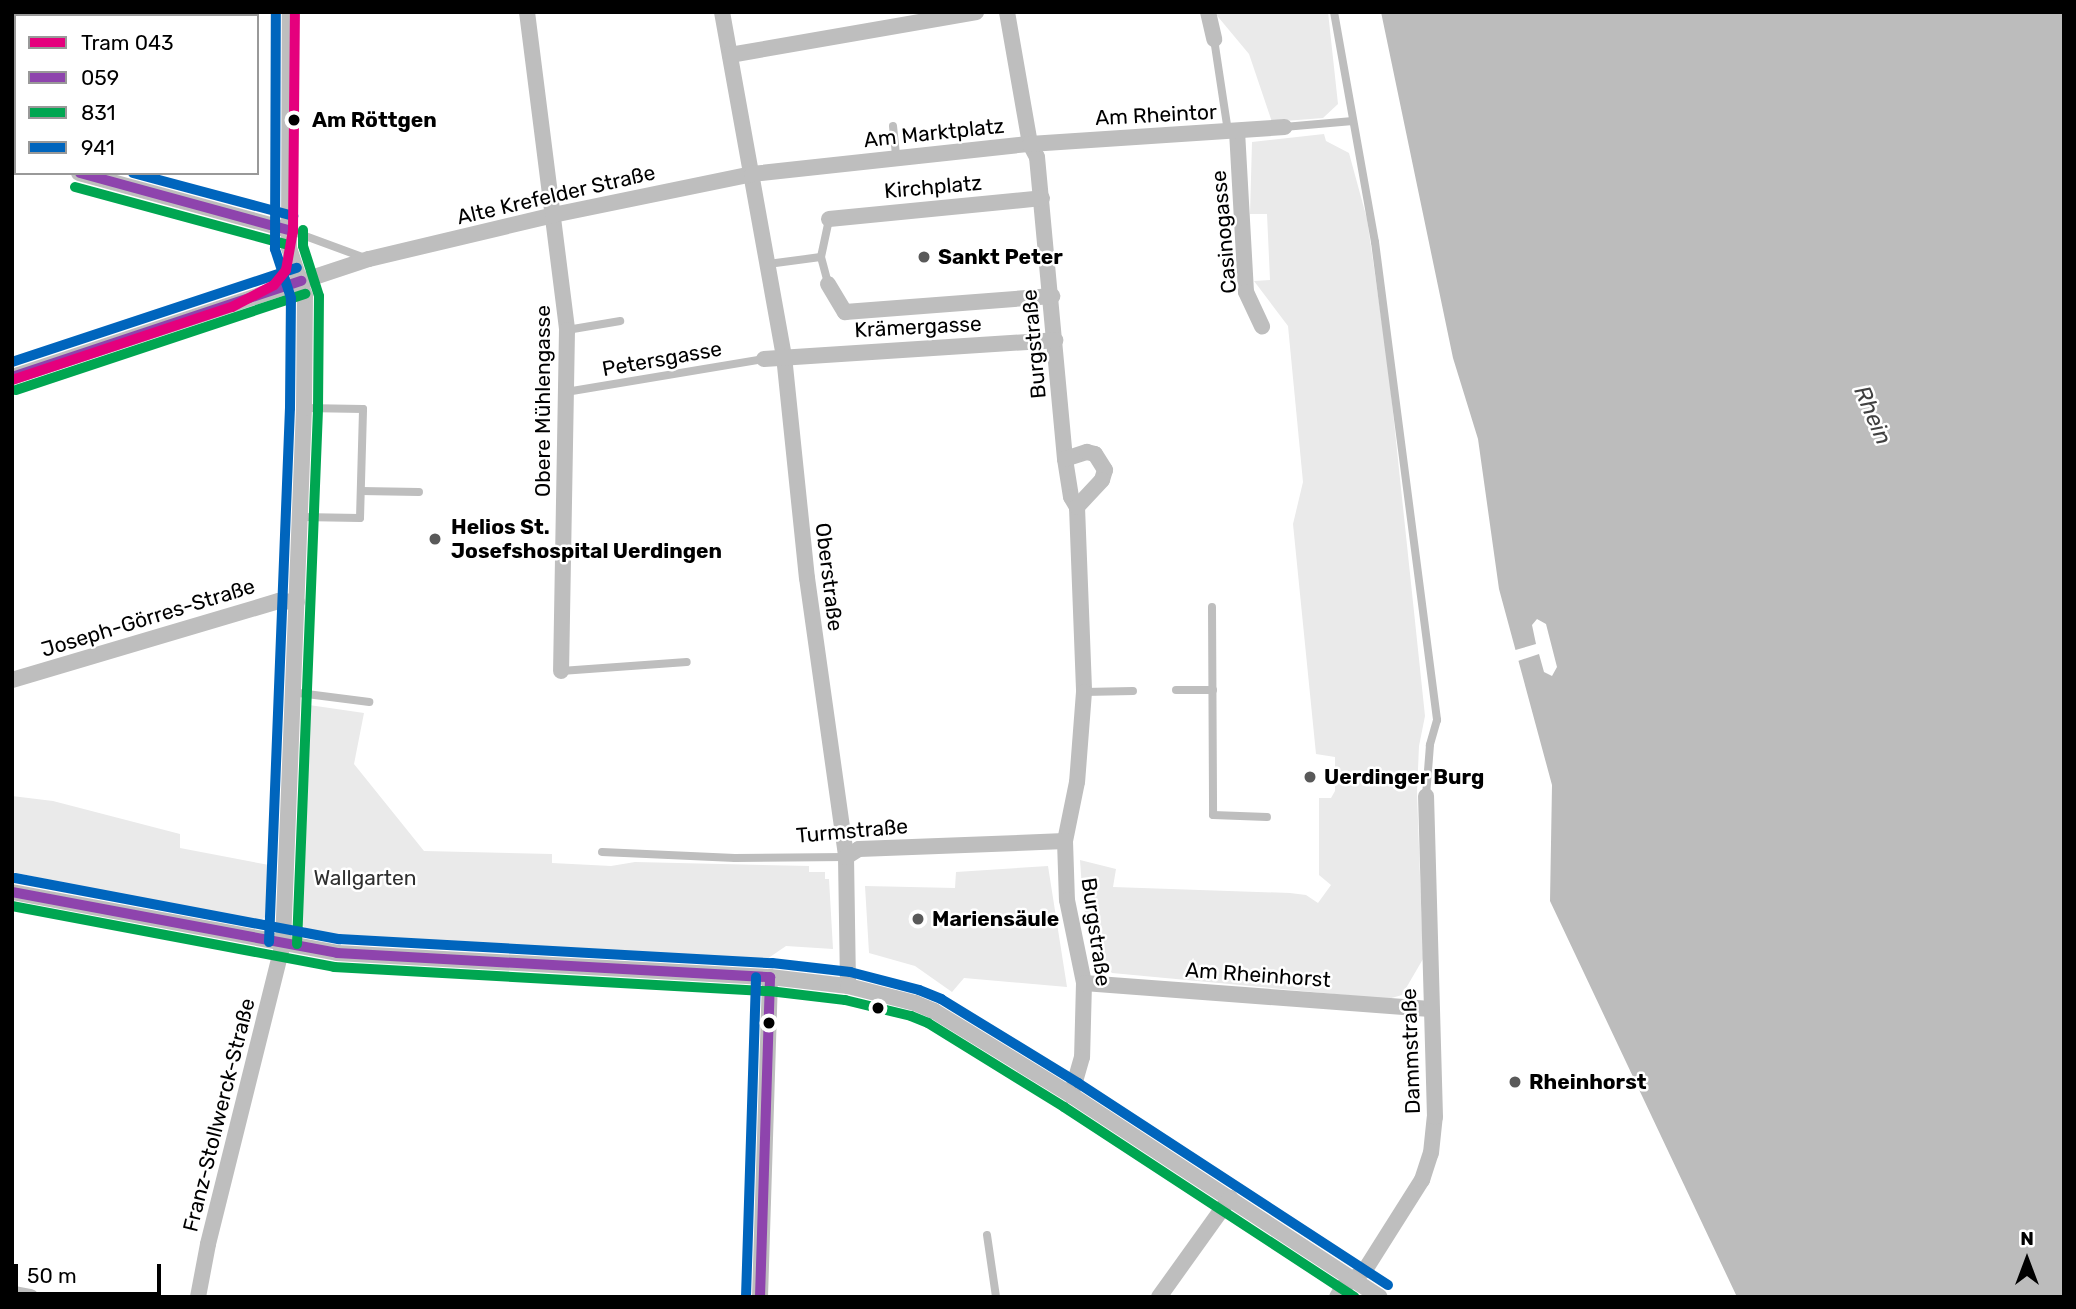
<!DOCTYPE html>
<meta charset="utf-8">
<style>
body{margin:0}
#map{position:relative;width:2076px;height:1309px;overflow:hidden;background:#fff;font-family:Rubik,sans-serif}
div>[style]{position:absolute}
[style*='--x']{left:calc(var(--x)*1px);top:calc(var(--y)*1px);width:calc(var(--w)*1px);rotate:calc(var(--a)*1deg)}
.green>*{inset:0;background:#eaeaea}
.water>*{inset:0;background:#bcbcbc}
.pier>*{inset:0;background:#fff}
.lane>*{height:8px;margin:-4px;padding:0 4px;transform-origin:4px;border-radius:4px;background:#bebebe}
.street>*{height:16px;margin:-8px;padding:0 8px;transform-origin:8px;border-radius:8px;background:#bebebe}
.bus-1>*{height:10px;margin:-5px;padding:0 5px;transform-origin:5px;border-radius:5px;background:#8e44ad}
.bus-2>*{height:10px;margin:-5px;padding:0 5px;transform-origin:5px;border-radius:5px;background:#00a651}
.bus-3>*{height:10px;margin:-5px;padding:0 5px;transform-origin:5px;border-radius:5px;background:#0065bd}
.tram-1>*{height:10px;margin:-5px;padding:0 5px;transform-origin:5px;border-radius:5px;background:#e5007d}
.dots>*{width:19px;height:19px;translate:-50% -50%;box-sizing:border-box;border:4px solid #fff;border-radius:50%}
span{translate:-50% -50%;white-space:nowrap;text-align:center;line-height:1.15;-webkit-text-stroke:5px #fff;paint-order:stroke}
.street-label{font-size:21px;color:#000}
.stop-label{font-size:21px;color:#000;font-weight:700}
.left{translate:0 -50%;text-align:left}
.poi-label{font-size:21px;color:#000;font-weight:700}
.park-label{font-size:21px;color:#2f2f2f}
.water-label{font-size:23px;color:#404040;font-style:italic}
.frame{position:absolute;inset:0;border:14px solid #000;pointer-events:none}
.legend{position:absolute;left:14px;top:14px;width:245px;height:161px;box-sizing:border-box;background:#fff;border:2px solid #999;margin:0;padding:9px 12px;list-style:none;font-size:21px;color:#000}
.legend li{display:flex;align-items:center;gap:14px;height:35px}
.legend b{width:35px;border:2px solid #999}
.north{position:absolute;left:1992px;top:1225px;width:70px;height:70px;-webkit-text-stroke:5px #fff;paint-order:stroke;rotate:0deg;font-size:19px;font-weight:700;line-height:28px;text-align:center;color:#000}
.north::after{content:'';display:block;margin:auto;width:24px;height:32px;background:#000;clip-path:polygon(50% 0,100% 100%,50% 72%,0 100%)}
.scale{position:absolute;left:14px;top:1264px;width:147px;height:32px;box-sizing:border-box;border:4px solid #000;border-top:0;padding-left:9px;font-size:21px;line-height:24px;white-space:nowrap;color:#000;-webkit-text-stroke:5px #fff;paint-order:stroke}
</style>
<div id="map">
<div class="green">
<div style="clip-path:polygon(1214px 12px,1328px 12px,1338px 104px,1323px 118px,1272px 122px,1249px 54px)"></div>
<div style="clip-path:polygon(1324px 134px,1326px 141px,1349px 153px,1367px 219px,1388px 365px,1425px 716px,1419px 746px,1417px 793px,1423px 959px,1402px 995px,1388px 999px,1112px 973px,1094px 955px,1083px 903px,1080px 860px,1116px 869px,1113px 887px,1290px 893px,1306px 895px,1318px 903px,1331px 885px,1319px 875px,1319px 798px,1331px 798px,1335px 791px,1335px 757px,1316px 754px,1293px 524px,1303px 482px,1288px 326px,1254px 281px,1270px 280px,1267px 214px,1250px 214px,1252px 142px)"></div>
<div style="clip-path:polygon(309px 705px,364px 713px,354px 764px,424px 851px,552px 854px,552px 863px,611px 866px,635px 862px,809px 866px,809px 872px,825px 872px,825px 879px,829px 879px,833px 949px,786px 946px,767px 959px,755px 962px,338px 939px,310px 932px,302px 925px)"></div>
<div style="clip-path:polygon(12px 796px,53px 801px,180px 834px,180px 848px,269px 865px,265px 917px,258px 923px,12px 872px)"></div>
<div style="clip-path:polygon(1048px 866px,1067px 987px,964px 978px,952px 992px,915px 966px,869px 953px,865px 886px,955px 888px,956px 872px)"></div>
</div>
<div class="water">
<div style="clip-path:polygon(1381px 12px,2064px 12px,2064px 1297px,1737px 1297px,1550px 901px,1552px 785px,1499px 589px,1478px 439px,1453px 358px)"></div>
</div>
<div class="pier">
<div style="clip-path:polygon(1537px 619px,1546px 624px,1557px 667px,1552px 676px,1544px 672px,1539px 654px,1515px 662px,1512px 651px,1536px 644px,1532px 625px)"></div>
</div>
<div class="lane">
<div style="--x:1334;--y:12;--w:234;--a:79.9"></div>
<div style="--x:1375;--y:242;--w:482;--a:82.6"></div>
<div style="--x:1437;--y:720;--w:26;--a:106"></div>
<div style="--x:1430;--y:745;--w:51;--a:94.5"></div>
<div style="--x:81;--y:16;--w:4;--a:-76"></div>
<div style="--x:232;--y:16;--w:4;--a:-90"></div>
<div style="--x:1214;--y:39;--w:94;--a:81.4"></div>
<div style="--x:893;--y:126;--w:31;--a:84"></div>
<div style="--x:1284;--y:127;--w:69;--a:-5"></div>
<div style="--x:12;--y:129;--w:4;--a:-27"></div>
<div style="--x:289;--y:230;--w:81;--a:20.2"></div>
<div style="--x:821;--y:257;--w:39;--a:-78"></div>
<div style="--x:768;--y:264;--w:53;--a:-7.5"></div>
<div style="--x:821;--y:257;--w:28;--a:75"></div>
<div style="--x:567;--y:330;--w:54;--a:-9.6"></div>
<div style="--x:566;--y:392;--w:201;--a:-9.5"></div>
<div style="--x:361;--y:491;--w:58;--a:1"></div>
<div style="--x:301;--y:517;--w:59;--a:1"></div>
<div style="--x:360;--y:518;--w:109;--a:-88.4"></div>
<div style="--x:363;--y:409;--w:59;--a:-179"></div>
<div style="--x:1212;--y:607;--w:208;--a:89.7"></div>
<div style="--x:1213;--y:815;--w:54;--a:2.1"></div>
<div style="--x:561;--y:671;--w:126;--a:-4.1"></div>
<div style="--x:1176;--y:690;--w:37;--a:0"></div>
<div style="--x:291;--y:692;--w:79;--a:7.3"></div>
<div style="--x:1084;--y:692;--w:49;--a:-1.2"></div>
<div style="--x:602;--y:852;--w:133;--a:2.6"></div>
<div style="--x:735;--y:858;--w:111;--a:-0.5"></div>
<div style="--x:987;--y:1235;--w:63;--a:81.7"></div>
</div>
<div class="street">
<div style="--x:527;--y:12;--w:321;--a:82.8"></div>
<div style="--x:567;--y:330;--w:341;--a:91"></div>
<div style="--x:722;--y:12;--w:350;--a:79.8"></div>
<div style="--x:784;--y:356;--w:223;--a:84.1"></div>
<div style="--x:807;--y:578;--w:282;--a:82"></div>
<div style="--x:846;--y:857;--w:129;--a:89.1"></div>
<div style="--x:1007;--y:12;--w:134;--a:80.1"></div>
<div style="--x:1030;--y:144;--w:15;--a:62"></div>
<div style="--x:1037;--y:157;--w:303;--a:84.7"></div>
<div style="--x:1065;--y:459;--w:38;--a:81"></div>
<div style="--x:1071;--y:497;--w:12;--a:59"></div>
<div style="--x:1077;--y:507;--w:185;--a:87.8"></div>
<div style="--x:1084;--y:692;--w:90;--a:94.4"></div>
<div style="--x:1077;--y:782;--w:60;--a:101.5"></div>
<div style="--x:1065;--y:841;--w:59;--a:88.1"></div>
<div style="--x:1067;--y:900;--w:85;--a:78.4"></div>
<div style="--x:1084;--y:983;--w:74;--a:91.5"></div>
<div style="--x:1082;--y:1057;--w:40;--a:106"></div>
<div style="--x:1208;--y:12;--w:28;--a:77"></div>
<div style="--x:12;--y:37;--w:14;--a:-73"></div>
<div style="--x:730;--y:55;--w:250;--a:-9.9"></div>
<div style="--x:1237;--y:131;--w:161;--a:86.8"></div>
<div style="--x:1246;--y:292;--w:38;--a:65"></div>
<div style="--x:12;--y:155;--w:4;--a:14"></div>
<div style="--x:79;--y:173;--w:218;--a:15.2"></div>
<div style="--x:829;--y:219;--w:214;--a:-5.6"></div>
<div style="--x:828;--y:284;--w:33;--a:59"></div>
<div style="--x:845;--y:312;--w:208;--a:-4.4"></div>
<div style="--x:764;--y:359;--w:292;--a:-3.7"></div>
<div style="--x:12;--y:377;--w:376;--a:-18.3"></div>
<div style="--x:369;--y:259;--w:189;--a:-13.4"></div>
<div style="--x:553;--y:215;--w:203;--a:-11.6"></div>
<div style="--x:752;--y:174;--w:280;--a:-6.2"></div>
<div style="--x:1030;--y:144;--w:255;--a:-3.8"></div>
<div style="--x:1065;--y:459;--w:23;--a:-18"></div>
<div style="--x:1087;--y:452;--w:8;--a:14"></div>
<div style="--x:1095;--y:454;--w:19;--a:58"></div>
<div style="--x:1105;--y:470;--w:10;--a:107"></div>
<div style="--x:1102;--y:480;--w:37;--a:133"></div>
<div style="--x:12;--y:680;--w:278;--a:-16.5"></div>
<div style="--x:279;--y:601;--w:18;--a:3"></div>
<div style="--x:846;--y:857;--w:15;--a:-32"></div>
<div style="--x:859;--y:849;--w:206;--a:-2.2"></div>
<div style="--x:12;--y:892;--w:331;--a:10.6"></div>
<div style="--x:337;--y:953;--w:434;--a:3.2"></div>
<div style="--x:770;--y:977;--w:79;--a:6.6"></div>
<div style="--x:848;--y:986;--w:69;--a:14.2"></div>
<div style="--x:915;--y:1003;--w:21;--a:23"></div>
<div style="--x:934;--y:1011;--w:161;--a:31.5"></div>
<div style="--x:1071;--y:1095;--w:369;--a:33.2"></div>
<div style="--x:1084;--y:983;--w:347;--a:4.3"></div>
<div style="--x:15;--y:1294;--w:16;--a:11"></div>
<div style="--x:198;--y:1297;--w:54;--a:-79.3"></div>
<div style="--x:208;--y:1244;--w:310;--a:-76"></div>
<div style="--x:283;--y:943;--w:535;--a:-87.75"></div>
<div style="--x:304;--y:408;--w:112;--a:-89.5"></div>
<div style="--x:305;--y:296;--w:51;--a:-108.4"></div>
<div style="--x:289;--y:248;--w:236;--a:-89.8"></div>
<div style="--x:760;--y:1297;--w:320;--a:-88.2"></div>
<div style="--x:1159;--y:1297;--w:122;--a:-54.4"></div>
<div style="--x:1337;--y:1297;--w:12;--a:-59"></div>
<div style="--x:1343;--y:1287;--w:28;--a:-38"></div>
<div style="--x:1365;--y:1270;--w:107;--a:-57.7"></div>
<div style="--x:1422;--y:1180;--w:28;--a:-72"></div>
<div style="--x:1431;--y:1153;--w:36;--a:-84"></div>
<div style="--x:1435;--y:1117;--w:321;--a:-91.6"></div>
</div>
<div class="bus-1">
<div style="--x:80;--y:173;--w:217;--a:15.3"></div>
<div style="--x:12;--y:377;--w:305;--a:-18.4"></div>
<div style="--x:12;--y:892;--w:331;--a:10.6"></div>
<div style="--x:337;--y:953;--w:434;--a:3.2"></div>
<div style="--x:760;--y:1297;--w:320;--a:-88.2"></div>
</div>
<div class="bus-2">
<div style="--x:75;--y:187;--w:218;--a:15.2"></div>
<div style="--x:16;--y:390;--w:305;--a:-18.4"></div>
<div style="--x:12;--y:906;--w:328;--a:10.7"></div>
<div style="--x:334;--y:967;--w:436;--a:3.2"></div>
<div style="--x:769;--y:991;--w:77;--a:6.8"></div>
<div style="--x:845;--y:1000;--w:68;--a:13.6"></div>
<div style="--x:911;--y:1016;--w:18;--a:22"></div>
<div style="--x:928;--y:1023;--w:160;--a:31.7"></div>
<div style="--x:1064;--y:1107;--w:347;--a:33.2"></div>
<div style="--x:297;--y:944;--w:535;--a:-87.75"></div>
<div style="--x:318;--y:409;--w:113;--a:-89.5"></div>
<div style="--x:319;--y:296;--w:52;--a:-107.7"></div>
<div style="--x:303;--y:246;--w:16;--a:-90"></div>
</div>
<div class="bus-3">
<div style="--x:133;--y:173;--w:166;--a:15"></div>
<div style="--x:12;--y:362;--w:300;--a:-18.3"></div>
<div style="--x:15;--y:878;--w:330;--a:10.7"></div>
<div style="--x:339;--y:939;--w:434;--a:3.2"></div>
<div style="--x:772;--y:963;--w:79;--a:6.6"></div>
<div style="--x:850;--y:972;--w:71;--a:14.6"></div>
<div style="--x:919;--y:990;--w:24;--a:22"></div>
<div style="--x:941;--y:999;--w:161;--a:31.5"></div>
<div style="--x:1078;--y:1083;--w:370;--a:33.1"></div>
<div style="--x:269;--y:942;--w:534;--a:-87.75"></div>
<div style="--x:290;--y:408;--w:110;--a:-89.5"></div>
<div style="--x:291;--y:298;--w:52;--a:-108.1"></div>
<div style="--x:275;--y:249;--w:237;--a:-89.8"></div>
<div style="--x:746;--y:1297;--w:320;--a:-88.2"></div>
</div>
<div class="tram-1">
<div style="--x:12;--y:380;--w:232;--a:-18.4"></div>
<div style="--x:232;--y:307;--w:47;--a:-27.6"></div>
<div style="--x:274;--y:285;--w:19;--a:-51"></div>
<div style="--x:286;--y:270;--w:39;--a:-80"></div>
<div style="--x:293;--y:232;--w:220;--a:-89.5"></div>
</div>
<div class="dots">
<div style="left:294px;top:120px;background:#000"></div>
<div style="left:924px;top:257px;background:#595959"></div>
<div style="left:435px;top:539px;background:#595959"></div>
<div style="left:1310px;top:777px;background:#595959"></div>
<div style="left:918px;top:919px;background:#595959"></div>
<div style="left:878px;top:1008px;background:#000"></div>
<div style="left:769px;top:1023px;background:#000"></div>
<div style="left:1515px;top:1082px;background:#595959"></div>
</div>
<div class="street-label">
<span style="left:1156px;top:115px;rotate:-3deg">Am Rheintor</span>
<span style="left:934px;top:133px;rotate:-6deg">Am Marktplatz</span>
<span style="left:933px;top:187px;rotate:-5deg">Kirchplatz</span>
<span style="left:556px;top:195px;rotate:-13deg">Alte Krefelder Straße</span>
<span style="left:1224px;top:232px;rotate:-95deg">Casinogasse</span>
<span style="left:918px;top:327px;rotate:-3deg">Krämergasse</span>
<span style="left:1034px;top:344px;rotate:-95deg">Burgstraße</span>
<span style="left:662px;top:359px;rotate:-10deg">Petersgasse</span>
<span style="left:543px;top:401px;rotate:-90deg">Obere Mühlengasse</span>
<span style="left:829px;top:577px;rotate:83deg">Oberstraße</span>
<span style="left:148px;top:618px;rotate:-17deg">Joseph-Görres-Straße</span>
<span style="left:852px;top:831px;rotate:-5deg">Turmstraße</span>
<span style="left:1096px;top:932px;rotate:82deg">Burgstraße</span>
<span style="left:1258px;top:975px;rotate:4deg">Am Rheinhorst</span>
<span style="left:1411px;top:1051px;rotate:-92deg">Dammstraße</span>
<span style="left:219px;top:1115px;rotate:-76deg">Franz-Stollwerck-Straße</span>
</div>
<div class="stop-label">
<span class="left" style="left:312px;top:120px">Am Röttgen</span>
</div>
<div class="poi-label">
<span class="left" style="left:938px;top:257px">Sankt Peter</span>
<span class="left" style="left:451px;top:539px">Helios St.<br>Josefshospital Uerdingen</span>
<span class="left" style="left:1324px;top:777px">Uerdinger Burg</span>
<span class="left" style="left:932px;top:919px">Mariensäule</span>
<span class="left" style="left:1529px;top:1082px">Rheinhorst</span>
</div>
<div class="park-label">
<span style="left:365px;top:878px">Wallgarten</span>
</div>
<div class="water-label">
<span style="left:1873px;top:415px;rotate:67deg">Rhein</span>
</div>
<div class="frame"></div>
<ul class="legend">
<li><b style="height:9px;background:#e5007d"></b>Tram 043</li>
<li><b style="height:9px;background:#8e44ad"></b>059</li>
<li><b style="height:9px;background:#00a651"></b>831</li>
<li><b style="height:9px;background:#0065bd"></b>941</li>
</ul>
<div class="north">N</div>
<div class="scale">50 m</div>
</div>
